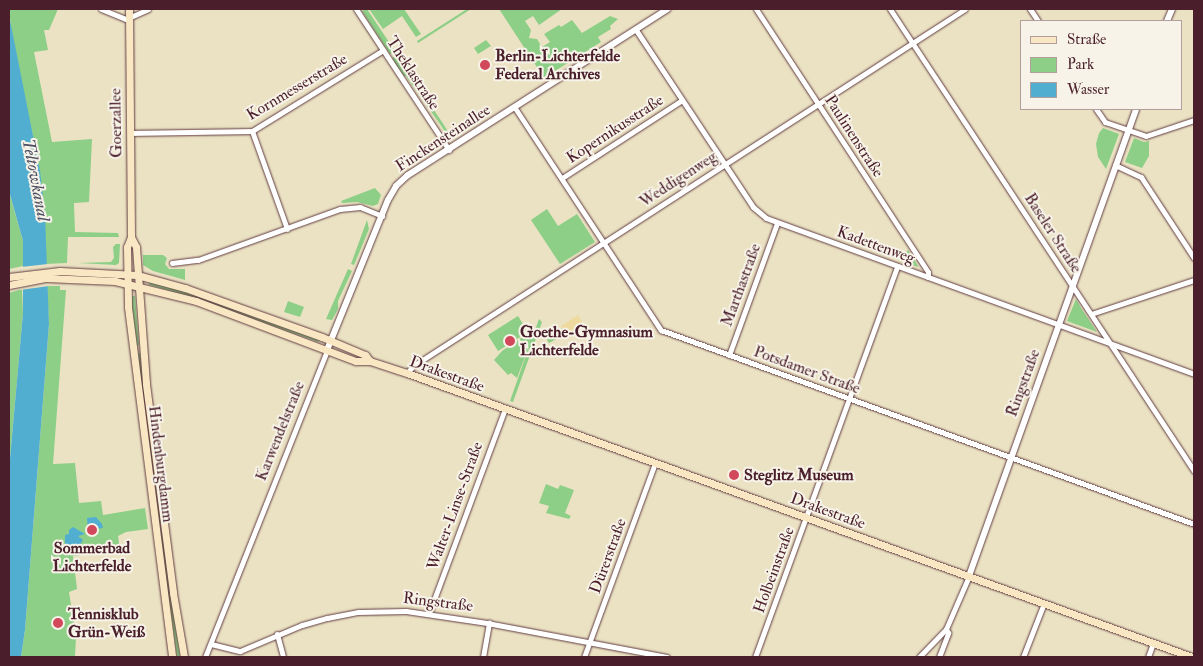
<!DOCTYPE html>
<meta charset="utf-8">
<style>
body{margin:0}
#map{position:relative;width:1203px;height:666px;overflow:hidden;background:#ebe2c3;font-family:"IM FELL Double Pica",serif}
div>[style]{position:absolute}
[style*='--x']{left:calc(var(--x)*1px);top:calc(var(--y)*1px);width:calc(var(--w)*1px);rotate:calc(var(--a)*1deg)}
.green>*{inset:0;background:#8dcf87}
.sand>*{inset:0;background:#eeda9e}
.water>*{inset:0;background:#52aed0}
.pier>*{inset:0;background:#ebe2c3}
.roads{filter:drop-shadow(0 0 1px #623c42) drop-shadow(0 0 1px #623c42)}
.minor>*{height:5px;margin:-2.5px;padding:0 2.5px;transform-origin:2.5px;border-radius:2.5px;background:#fff}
.tertiary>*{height:6px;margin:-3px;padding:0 3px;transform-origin:3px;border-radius:3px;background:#fff}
.secondary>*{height:7px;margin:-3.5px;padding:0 3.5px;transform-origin:3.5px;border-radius:3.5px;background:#f9e7c3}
.dots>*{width:14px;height:14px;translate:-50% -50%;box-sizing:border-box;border:2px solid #f7f3e8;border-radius:50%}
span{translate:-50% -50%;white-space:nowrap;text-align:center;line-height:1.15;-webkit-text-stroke:4px #f7f3e8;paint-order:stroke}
.poi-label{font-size:16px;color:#4a1f2b;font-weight:700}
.left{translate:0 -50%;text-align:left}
.street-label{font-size:16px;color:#4a1f2b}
.water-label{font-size:18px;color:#4d5165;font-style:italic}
.frame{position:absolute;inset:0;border:10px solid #4a1f2b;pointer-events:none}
.legend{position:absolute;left:1020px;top:20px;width:162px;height:90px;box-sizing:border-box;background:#f7f3e8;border:1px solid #b29e9c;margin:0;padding:6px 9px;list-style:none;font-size:15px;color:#4a1f2b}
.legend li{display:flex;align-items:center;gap:10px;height:25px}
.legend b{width:25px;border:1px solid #b29e9c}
</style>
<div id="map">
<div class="green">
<div style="clip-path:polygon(9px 9px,58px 9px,49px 30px,44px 30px,48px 50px,34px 52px,52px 142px,92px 139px,89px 202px,74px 203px,75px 232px,118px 233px,119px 237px,68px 237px,67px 263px,45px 264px,45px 231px,32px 131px,30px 128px,12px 37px)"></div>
<div style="clip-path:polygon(367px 9px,395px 51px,390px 54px,362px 11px)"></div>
<div style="clip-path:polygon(369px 9px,404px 9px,421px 34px,416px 37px,402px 16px,383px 29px)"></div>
<div style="clip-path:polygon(467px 9px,471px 9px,418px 43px,417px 41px)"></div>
<div style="clip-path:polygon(499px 9px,562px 9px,539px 25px,533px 16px,525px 21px,531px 30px,529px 38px,537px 39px,542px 47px,550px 42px,544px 34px,559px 25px,561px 27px,572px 20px,582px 33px,610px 16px,618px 19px,610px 26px,611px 29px,598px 37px,601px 42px,544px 78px)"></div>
<div style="clip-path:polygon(486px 40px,491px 46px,478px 54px,474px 48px)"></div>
<div style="clip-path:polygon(397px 55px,444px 125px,452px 138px,447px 141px,448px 137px,442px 127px,406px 76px,404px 76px,392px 58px)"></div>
<div style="clip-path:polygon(1103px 128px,1119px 134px,1106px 169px,1098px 157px,1096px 144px,1099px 133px)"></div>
<div style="clip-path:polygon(1134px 138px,1144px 142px,1149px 141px,1149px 156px,1142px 168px,1125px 162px)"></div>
<div style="clip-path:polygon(375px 188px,381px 195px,378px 204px,373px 206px,357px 202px,342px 203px,341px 201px)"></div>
<div style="clip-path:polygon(9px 192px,23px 241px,23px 266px,9px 269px)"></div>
<div style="clip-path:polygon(547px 209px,558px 226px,577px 214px,595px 242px,560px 264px,531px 220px)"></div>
<div style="clip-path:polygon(367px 220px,369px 229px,354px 265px,351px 264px)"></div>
<div style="clip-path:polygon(116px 244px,120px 244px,119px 263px,116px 265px,78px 263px,111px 262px,114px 258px,113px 247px)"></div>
<div style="clip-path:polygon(908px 250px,918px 266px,918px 267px,900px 261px)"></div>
<div style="clip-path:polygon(143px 255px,163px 255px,167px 258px,165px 264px,169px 269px,185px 269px,185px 280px,153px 271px,143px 265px)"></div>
<div style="clip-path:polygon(348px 269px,352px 271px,338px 301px,338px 309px,332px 320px,326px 319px)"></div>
<div style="clip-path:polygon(149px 281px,184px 291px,319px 340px,318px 342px,192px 297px,149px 285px)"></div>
<div style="clip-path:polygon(47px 286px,60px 286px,60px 290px,66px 290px,53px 464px,75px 463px,79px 503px,101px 501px,103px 515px,145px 508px,148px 529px,126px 532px,118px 536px,120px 550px,73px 556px,77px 589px,69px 592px,76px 637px,75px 657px,21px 657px,25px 630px,49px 324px)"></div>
<div style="clip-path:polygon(22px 289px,23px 313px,9px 470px,9px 293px)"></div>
<div style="clip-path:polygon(130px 296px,135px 296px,139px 345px,136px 346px)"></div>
<div style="clip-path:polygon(1076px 299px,1081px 308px,1097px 332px,1067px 321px)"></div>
<div style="clip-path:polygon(288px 301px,304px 307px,300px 317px,284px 312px)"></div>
<div style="clip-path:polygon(518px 316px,528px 332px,498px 351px,488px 335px)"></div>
<div style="clip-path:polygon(539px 319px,542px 322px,513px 402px,510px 401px,531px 341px,517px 378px,511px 373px,508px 375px,494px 360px,502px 351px,527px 334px,533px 336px)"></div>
<div style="clip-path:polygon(562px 328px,566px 334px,549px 343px,547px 340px,551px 336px)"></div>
<div style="clip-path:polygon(137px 353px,140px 353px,161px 523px,159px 523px)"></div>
<div style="clip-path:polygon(546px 484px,558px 489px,560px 485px,574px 490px,565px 513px,571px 516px,569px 519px,546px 513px,549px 506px,539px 503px)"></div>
<div style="clip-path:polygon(159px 532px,162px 532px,180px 657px,177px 657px)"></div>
</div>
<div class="sand">
<div style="clip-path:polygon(578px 315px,584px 325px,567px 336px,561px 326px)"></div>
</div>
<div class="water">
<div style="clip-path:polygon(9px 15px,40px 171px,45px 214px,49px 324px,25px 630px,21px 657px,9px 657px,9px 470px,23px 313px,23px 241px,9px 191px)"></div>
<div style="clip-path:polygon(96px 517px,102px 524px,103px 528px,88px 530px,87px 518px)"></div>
<div style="clip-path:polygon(73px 527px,85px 534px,78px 536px,83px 540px,78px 548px,69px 547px,65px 543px,65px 535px,69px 534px,69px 530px)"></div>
</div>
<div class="pier">
<div style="clip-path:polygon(48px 264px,49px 286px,20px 290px,21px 267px)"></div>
</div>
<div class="roads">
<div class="minor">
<div style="--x:101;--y:9;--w:27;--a:22"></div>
<div style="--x:126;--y:19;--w:24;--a:-24"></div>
<div style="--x:356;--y:9;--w:169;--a:56.6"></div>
<div style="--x:756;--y:9;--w:314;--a:56.8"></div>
<div style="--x:928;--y:272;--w:5;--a:90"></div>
<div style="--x:890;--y:9;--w:553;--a:56.65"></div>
<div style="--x:1030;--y:9;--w:14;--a:56"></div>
<div style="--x:636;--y:30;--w:212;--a:56.5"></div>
<div style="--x:753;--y:207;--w:17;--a:40"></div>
<div style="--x:766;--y:218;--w:456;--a:20"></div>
<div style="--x:515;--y:108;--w:266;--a:56.7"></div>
<div style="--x:661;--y:330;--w:567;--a:20"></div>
<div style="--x:1096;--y:109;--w:16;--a:55"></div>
<div style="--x:1105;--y:122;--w:43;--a:18.9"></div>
<div style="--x:1146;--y:136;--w:51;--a:-18.4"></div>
<div style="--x:252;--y:131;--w:104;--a:70.3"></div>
<div style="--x:130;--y:133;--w:122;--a:-0.9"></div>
<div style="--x:252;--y:131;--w:154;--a:-31.7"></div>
<div style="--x:1115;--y:165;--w:29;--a:25"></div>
<div style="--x:1141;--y:177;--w:97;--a:56.8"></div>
<div style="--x:562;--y:178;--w:143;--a:-33"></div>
<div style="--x:172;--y:263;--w:26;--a:-7"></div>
<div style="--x:198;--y:260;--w:151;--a:-19.8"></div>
<div style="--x:340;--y:209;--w:20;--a:-6"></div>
<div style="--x:360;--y:207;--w:24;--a:22"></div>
<div style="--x:1091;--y:314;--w:108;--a:-18.3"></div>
<div style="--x:729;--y:355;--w:140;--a:-70"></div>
<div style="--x:407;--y:373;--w:9;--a:-49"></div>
<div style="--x:413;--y:366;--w:657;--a:-32.89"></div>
<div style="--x:429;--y:613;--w:218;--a:-69.6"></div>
<div style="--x:277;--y:634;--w:24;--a:75"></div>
<div style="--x:211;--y:644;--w:30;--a:14"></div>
<div style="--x:240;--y:651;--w:67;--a:-22.8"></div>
<div style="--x:302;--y:625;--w:26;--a:-16"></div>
<div style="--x:327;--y:618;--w:32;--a:-11"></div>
<div style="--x:358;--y:612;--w:48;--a:-1.2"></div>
<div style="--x:406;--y:611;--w:82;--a:8.4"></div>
<div style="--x:487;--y:623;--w:183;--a:10.7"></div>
<div style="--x:205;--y:657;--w:330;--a:-68.3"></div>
<div style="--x:483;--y:657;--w:35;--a:-80"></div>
<div style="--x:584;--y:657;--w:207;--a:-69.9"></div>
<div style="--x:755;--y:657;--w:416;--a:-70"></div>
<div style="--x:919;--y:657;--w:39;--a:-46"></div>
<div style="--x:946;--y:629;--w:58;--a:-66.5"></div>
<div style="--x:939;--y:657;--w:26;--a:-69"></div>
<div style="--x:948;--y:633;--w:4;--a:-117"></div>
<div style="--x:1023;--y:657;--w:58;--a:-68.7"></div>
<div style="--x:1148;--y:657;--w:15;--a:-70"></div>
</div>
<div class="tertiary">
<div style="--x:1167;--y:21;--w:13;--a:-67"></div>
<div style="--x:327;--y:350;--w:162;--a:-67.9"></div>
<div style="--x:388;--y:200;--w:16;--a:-60"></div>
<div style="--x:396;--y:186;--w:16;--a:-43"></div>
<div style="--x:408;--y:175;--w:308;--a:-32.6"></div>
<div style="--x:969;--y:576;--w:496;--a:-70.3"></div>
</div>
<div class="secondary">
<div style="--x:129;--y:9;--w:228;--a:89.5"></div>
<div style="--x:131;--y:237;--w:11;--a:63"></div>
<div style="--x:136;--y:247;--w:137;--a:85.8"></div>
<div style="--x:146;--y:384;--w:211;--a:82.6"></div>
<div style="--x:173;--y:593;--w:65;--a:80.2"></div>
<div style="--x:131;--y:237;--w:11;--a:112"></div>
<div style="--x:127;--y:247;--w:60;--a:89"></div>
<div style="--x:128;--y:307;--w:353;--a:82.8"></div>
<div style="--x:9;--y:277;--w:51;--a:-6.7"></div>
<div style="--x:60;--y:271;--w:77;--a:3"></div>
<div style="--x:137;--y:275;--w:50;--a:15.2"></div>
<div style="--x:185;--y:288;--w:145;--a:19.7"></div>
<div style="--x:322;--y:337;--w:47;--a:22.7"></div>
<div style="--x:365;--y:355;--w:8;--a:50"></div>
<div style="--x:9;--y:285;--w:38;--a:-11"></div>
<div style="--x:46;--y:278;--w:69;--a:2.5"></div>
<div style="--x:115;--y:281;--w:83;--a:13.9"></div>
<div style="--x:196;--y:301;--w:171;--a:20.6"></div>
<div style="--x:356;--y:361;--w:14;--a:0"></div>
<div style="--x:370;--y:361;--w:39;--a:18"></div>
<div style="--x:407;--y:373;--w:835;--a:19.89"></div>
</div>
</div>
<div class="dots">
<div style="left:485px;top:65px;background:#d1495b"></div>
<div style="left:510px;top:341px;background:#d1495b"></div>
<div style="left:734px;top:475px;background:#d1495b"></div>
<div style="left:92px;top:530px;background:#d1495b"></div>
<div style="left:58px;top:623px;background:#d1495b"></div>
</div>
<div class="poi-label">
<span class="left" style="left:495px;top:65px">Berlin-Lichterfelde<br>Federal Archives</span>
<span class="left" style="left:520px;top:341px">Goethe-Gymnasium<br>Lichterfelde</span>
<span class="left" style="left:744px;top:475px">Steglitz Museum</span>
<span style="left:92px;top:557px">Sommerbad<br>Lichterfelde</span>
<span class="left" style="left:68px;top:623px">Tennisklub<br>Grün-Weiß</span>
</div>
<div class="street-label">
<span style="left:413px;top:73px;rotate:57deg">Theklastraße</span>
<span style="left:297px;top:87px;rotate:-31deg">Kornmesserstraße</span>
<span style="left:116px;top:123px;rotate:-91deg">Goerzallee</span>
<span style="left:615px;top:129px;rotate:-33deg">Kopernikusstraße</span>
<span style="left:854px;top:136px;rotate:57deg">Paulinenstraße</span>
<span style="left:443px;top:138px;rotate:-33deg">Finckensteinallee</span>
<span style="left:678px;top:179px;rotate:-33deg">Weddigenweg</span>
<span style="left:1053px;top:233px;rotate:57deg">Baseler Straße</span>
<span style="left:876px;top:245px;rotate:20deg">Kadettenweg</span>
<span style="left:741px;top:285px;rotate:-70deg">Marthastraße</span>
<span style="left:807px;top:370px;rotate:20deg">Potsdamer Straße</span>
<span style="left:447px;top:374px;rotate:20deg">Drakestraße</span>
<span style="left:1023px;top:383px;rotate:-70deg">Ringstraße</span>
<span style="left:280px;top:431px;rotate:-68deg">Karwendelstraße</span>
<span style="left:161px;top:464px;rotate:83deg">Hindenburgdamm</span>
<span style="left:455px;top:506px;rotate:-70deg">Walter-Linse-Straße</span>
<span style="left:828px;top:511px;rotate:20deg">Drakestraße</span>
<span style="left:608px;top:556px;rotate:-70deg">Dürerstraße</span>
<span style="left:774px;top:570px;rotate:-70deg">Holbeinstraße</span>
<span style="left:438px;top:602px;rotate:7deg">Ringstraße</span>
</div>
<div class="water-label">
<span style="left:35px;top:180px;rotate:79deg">Teltowkanal</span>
</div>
<div class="frame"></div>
<ul class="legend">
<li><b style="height:6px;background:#f9e7c3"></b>Straße</li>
<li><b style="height:14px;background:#8dcf87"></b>Park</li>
<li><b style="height:14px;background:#52aed0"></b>Wasser</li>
</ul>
</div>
